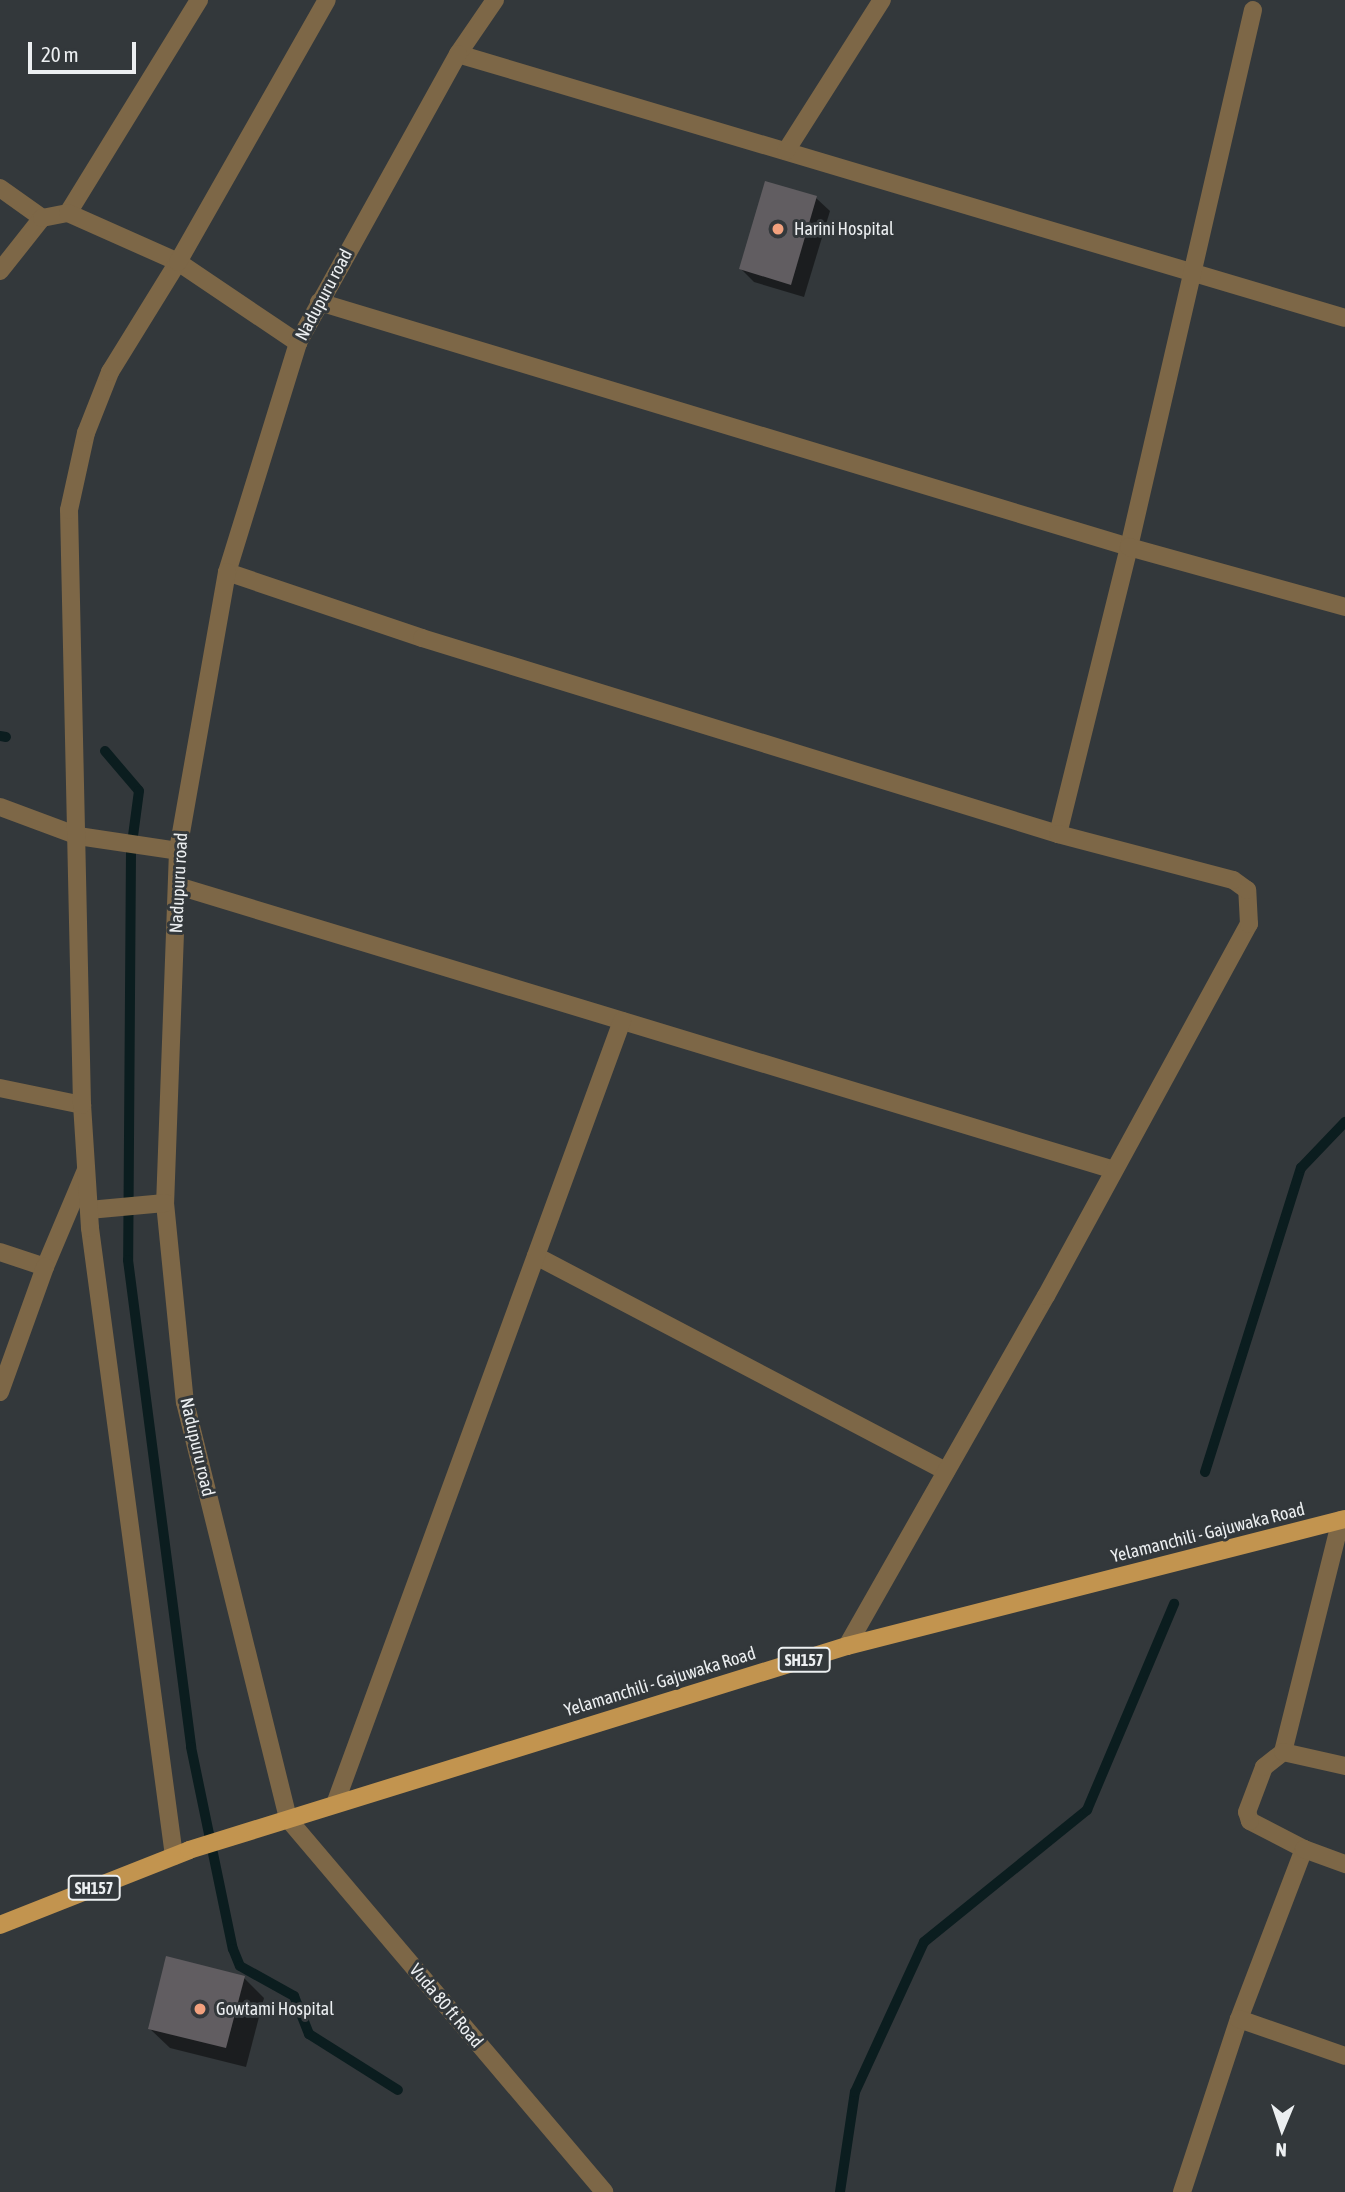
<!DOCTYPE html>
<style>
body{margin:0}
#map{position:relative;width:1345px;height:2192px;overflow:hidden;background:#33383b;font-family:"Asap Condensed",sans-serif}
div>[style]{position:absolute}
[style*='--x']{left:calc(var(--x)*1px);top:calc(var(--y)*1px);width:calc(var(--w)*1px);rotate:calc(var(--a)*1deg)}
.shadow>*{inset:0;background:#0007}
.stream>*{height:10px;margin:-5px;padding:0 5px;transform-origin:5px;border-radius:5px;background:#0b1d1f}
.building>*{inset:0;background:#615d61}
.minor>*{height:18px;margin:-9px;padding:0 9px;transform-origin:9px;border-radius:9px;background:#7d6747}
.tertiary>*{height:18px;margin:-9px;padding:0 9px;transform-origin:9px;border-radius:9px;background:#7d6747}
.primary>*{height:18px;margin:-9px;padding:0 9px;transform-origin:9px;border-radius:9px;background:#c2944f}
.dots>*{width:19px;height:19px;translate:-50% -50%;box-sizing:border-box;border:4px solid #33383b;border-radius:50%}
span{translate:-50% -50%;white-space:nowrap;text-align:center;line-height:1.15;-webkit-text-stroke:6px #33383b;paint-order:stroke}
.shield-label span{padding:2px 5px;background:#33383b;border:2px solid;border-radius:5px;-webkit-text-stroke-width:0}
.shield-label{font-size:16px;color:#eceff1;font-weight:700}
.poi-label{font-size:18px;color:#eceff1}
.left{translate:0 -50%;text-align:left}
.street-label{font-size:18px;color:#eceff1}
.north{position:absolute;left:1247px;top:2094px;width:70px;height:70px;-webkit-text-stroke:5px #33383b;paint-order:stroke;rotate:182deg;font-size:19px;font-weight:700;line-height:28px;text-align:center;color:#eceff1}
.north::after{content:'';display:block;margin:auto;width:24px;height:32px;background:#eceff1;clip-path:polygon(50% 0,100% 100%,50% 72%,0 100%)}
.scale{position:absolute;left:28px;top:42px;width:108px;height:32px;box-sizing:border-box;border:4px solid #eceff1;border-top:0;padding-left:9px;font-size:21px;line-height:24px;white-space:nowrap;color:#eceff1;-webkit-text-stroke:5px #33383b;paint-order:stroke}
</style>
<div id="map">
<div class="shadow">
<div style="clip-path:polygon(816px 198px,830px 211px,804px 297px,754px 282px,741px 269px)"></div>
<div style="clip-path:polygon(244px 1978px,264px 1998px,246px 2067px,170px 2048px,149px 2028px)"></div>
</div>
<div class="stream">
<div style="--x:0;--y:736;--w:6;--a:9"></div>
<div style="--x:105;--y:751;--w:52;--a:49.6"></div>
<div style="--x:139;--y:791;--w:61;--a:97.6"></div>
<div style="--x:131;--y:851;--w:409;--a:90.4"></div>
<div style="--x:128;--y:1260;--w:491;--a:82.6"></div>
<div style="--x:191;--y:1747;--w:206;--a:78.3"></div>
<div style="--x:233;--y:1949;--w:18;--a:68"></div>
<div style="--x:240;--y:1966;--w:62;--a:29.1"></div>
<div style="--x:294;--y:1996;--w:41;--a:68.5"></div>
<div style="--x:309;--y:2034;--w:105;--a:32.2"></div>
<div style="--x:1205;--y:1472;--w:319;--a:-72.5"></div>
<div style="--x:1301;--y:1168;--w:64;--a:-46.3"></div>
<div style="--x:840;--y:2192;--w:101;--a:-81.5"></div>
<div style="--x:855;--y:2092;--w:165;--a:-65.3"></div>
<div style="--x:924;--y:1942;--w:210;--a:-39"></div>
<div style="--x:1087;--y:1810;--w:224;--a:-67.1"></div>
</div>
<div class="building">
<div style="clip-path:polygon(765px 181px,817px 196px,791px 285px,739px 269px)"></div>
<div style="clip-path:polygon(166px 1956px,245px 1976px,226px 2048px,148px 2029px)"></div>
</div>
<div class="minor">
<div style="--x:458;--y:54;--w:925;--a:16.57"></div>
<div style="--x:786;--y:151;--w:179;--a:-57.6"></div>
<div style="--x:0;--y:188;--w:52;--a:35.5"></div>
<div style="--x:68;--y:213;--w:250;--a:-58.4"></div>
<div style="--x:0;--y:271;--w:68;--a:-51.6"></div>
<div style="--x:42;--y:218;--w:26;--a:-11"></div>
<div style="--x:68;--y:213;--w:120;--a:24"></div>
<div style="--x:178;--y:262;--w:145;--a:34"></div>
<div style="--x:319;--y:302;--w:846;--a:16.83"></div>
<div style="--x:1129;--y:547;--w:551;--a:-77"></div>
<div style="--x:227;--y:572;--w:206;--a:18.7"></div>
<div style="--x:422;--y:638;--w:666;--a:17.13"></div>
<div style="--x:1058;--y:834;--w:296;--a:-76.1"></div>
<div style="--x:1129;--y:547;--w:224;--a:15.5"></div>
<div style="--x:0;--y:807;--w:83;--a:20.4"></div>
<div style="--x:78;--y:836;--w:101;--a:8.5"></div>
<div style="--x:178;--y:886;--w:978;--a:16.88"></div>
<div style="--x:0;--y:1088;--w:84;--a:11.7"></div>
<div style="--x:0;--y:1252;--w:47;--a:18.4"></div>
<div style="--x:45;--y:1267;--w:105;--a:-67.1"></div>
<div style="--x:536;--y:1256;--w:463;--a:27.7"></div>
<div style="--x:0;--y:1392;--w:133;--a:-70.2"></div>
<div style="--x:847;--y:1646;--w:403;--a:-60.4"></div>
<div style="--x:1046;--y:1296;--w:424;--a:-61.4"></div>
<div style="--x:1249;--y:924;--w:34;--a:-93"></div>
<div style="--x:1247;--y:890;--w:17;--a:-144"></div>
<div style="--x:1233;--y:880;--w:181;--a:-165.3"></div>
<div style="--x:1283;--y:1752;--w:239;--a:-76"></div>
<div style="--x:335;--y:1804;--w:834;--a:-69.87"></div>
<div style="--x:1304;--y:1849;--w:61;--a:-152.6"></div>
<div style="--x:1250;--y:1821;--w:9;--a:-108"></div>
<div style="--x:1247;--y:1812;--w:48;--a:-69.3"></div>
<div style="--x:1264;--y:1767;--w:24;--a:-38"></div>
<div style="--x:1283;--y:1752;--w:64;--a:12.7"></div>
<div style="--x:1239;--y:2019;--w:182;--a:-69.1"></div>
<div style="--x:1304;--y:1849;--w:44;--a:20.1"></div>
<div style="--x:1182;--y:2192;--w:182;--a:-71.8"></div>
<div style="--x:1239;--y:2019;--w:112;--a:19.2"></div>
</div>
<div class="tertiary">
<div style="--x:495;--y:0;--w:65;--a:124.4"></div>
<div style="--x:458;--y:54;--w:330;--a:119"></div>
<div style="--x:298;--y:343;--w:240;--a:107.2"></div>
<div style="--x:227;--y:572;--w:283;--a:100"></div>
<div style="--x:178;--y:851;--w:352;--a:92.1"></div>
<div style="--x:165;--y:1203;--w:200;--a:84.3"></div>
<div style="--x:185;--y:1402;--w:430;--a:76.1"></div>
<div style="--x:288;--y:1819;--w:489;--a:49.7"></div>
<div style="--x:89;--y:1210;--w:76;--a:-5.3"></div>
<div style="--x:174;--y:1856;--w:634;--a:-97.62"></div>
<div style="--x:90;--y:1228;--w:123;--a:-93.7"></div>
<div style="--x:82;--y:1105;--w:595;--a:-91.25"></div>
<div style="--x:69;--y:510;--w:79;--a:-77.6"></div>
<div style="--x:86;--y:433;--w:66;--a:-68.5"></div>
<div style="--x:110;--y:372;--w:129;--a:-58.3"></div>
<div style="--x:178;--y:262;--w:301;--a:-60.4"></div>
</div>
<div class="primary">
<div style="--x:0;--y:1925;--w:203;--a:-21.6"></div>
<div style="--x:189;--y:1850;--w:689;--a:-17.23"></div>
<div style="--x:847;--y:1646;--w:514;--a:-14.31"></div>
</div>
<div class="dots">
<div style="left:778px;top:229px;background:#f2a17e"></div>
<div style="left:200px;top:2009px;background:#f2a17e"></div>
</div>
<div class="shield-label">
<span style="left:804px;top:1660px">SH157</span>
<span style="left:94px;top:1888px">SH157</span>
</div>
<div class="poi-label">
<span class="left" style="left:794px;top:229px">Harini Hospital</span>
<span class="left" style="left:216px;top:2009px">Gowtami Hospital</span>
</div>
<div class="street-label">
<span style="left:324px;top:295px;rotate:-62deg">Nadupuru road</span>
<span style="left:179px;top:883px;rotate:-87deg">Nadupuru road</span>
<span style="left:197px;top:1447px;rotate:77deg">Nadupuru road</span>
<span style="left:1208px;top:1533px;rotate:-14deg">Yelamanchili - Gajuwaka Road</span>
<span style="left:660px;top:1682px;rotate:-17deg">Yelamanchili - Gajuwaka Road</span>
<span style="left:446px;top:2006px;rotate:50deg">Vuda 80 ft Road</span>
</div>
<div class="north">N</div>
<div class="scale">20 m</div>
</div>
